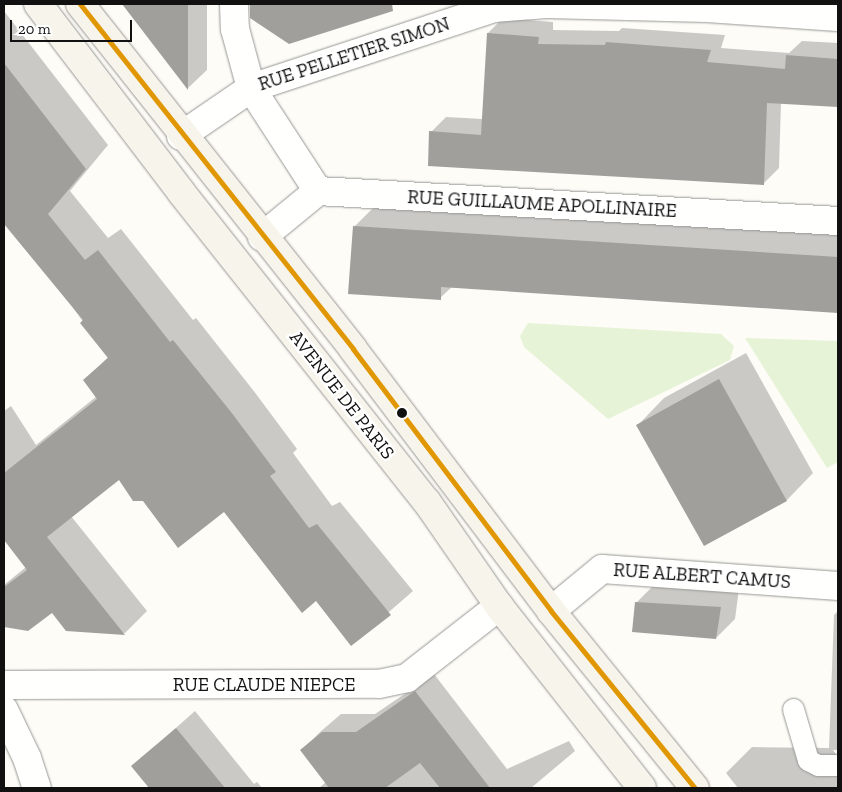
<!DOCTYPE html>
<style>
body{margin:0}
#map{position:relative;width:842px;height:792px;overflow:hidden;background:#fdfcf7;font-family:"Zilla Slab",serif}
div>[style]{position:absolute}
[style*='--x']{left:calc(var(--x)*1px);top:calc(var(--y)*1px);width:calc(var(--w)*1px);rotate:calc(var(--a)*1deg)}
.green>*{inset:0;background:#e7f3d7}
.shadow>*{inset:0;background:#0003}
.building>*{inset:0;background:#a19f9c}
.roads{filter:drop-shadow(0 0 1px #979795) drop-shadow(0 0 1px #979795)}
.service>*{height:21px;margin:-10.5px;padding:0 10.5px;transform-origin:10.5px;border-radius:10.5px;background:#fffffe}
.minor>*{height:28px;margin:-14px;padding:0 14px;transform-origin:14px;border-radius:14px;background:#fffffe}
.secondary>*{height:28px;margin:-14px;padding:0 14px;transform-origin:14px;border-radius:14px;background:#f6f4eb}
.bus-1>*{height:5px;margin:-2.5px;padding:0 2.5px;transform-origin:2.5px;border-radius:2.5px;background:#e09702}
.dots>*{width:14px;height:14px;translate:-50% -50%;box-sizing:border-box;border:2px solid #fff;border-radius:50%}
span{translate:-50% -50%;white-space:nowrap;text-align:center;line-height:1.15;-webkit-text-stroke:5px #fff;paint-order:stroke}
.street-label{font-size:19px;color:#111}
.frame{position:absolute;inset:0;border:5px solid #111;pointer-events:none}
.scale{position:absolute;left:10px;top:20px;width:122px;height:22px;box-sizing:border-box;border:2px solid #111;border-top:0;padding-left:6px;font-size:15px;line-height:18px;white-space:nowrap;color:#111;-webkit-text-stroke:4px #fff;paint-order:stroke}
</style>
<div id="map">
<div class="green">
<div style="clip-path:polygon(528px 323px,721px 334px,734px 346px,730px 360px,608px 419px,524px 347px,520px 336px)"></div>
<div style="clip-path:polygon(745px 338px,838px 341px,838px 462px,827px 468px)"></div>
</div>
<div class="shadow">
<div style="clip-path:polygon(132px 4px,207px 4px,207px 70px,188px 88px,127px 9px)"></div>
<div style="clip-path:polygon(253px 4px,390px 4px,379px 15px,253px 18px)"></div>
<div style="clip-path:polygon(4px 11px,108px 145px,70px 191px,108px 238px,121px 229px,193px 320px,196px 318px,253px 390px,297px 449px,293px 453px,332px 506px,340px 502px,413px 591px,351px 645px,316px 599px,224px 510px,144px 499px,119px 478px,71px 516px,147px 611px,125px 633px,67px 630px,52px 611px,27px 630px,4px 626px,4px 585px,26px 567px,4px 538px,4px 411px,11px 406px,36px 445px,97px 396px,85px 380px,108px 357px,18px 230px,4px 217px)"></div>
<div style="clip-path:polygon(503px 18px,553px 22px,553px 30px,619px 31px,622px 28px,725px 35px,721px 48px,789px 53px,802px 41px,838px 43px,838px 105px,781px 103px,779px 168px,764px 183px,431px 132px,446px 117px,483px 119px,488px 33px)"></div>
<div style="clip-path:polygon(386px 195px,838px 224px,838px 312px,452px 287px,440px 298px,354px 227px)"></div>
<div style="clip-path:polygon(746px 353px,813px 473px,787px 500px,705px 544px,638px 425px,664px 398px)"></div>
<div style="clip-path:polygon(655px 584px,739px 589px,735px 619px,716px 638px,636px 603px)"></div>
<div style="clip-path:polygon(838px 611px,838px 750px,833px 750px,838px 757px,838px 788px,738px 788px,726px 773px,752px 747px,829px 748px,834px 615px)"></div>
<div style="clip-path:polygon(434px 674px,507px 769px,569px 741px,575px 751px,531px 788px,319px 788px,326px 782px,302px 750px,320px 732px,341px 714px,375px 714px)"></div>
<div style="clip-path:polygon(195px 711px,254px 784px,257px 782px,262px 788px,151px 788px,133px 766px)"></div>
</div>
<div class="building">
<div style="clip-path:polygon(122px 4px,188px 4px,188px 90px)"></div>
<div style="clip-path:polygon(250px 4px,392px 4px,393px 11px,289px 44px,250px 18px)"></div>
<div style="clip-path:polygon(487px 33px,539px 37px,538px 44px,605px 45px,606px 42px,711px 50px,707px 62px,785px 69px,786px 55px,838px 59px,838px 107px,767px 103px,764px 185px,428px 166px,429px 131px,481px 135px)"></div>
<div style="clip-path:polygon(4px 63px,86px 169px,48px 214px,85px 260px,98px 250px,170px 342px,173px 340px,231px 412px,276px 472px,270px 476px,309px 528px,317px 524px,391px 615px,351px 646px,316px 601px,302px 613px,224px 512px,178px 548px,143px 501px,133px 501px,119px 480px,47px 537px,125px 635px,66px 631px,52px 613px,28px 631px,4px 627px,4px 587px,27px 570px,4px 540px,4px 473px,97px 399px,83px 380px,108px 358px,80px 323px,83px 320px,4px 224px)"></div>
<div style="clip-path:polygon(353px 226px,838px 257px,838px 313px,441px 287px,441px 300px,348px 294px)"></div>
<div style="clip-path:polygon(719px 379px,787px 501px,704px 546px,636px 425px)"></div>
<div style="clip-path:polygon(635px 602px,721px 607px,716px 639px,632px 632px)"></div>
<div style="clip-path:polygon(415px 691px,490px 788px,440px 788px,420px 763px,385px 788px,329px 788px,300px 750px,322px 732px,356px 732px)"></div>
<div style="clip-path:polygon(176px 728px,225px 788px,149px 788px,131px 766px)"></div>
</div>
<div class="roads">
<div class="service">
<div style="--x:793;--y:709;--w:53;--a:73.6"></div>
<div style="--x:808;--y:760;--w:11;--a:27"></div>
<div style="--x:818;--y:765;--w:20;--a:0"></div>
</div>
<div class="minor">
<div style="--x:234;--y:4;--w:25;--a:88"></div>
<div style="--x:235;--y:29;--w:61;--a:74.8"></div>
<div style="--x:251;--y:88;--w:123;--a:57"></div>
<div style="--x:181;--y:136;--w:85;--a:-34.4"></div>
<div style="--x:251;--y:88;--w:256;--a:-18.2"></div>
<div style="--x:494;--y:8;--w:53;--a:-4.3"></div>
<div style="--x:547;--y:4;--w:160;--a:1.4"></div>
<div style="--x:707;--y:8;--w:131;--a:3.9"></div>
<div style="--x:262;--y:237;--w:72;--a:-39.4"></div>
<div style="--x:318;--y:191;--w:521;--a:3.3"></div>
<div style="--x:551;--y:611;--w:66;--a:-39.5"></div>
<div style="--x:602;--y:569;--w:237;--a:4.1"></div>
<div style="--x:4;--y:685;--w:375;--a:-0.2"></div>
<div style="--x:379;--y:684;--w:29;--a:-12"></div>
<div style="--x:407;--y:678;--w:117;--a:-38"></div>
<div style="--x:4;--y:710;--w:53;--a:64.4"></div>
<div style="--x:27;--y:758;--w:32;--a:72"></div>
</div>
<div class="secondary">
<div style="--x:38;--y:4;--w:236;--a:52.7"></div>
<div style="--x:181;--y:192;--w:396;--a:51.6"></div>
<div style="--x:427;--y:502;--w:126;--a:55.3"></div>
<div style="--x:499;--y:606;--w:231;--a:51.8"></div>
<div style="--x:80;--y:4;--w:440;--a:51.6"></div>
<div style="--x:353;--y:349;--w:328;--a:52.9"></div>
<div style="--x:551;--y:611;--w:228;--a:50.9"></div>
</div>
</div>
<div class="bus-1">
<div style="--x:80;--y:4;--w:440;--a:51.6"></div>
<div style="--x:353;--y:349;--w:328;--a:52.9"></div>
<div style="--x:551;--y:611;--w:228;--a:50.9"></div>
</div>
<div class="dots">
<div style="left:402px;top:413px;background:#111"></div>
</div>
<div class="street-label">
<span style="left:354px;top:54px;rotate:-18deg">RUE PELLETIER SIMON</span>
<span style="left:542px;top:204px;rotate:3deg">RUE GUILLAUME APOLLINAIRE</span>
<span style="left:342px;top:395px;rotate:52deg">AVENUE DE PARIS</span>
<span style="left:702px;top:576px;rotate:4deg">RUE ALBERT CAMUS</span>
<span style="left:264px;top:685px">RUE CLAUDE NIEPCE</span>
</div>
<div class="frame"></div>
<div class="scale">20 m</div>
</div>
